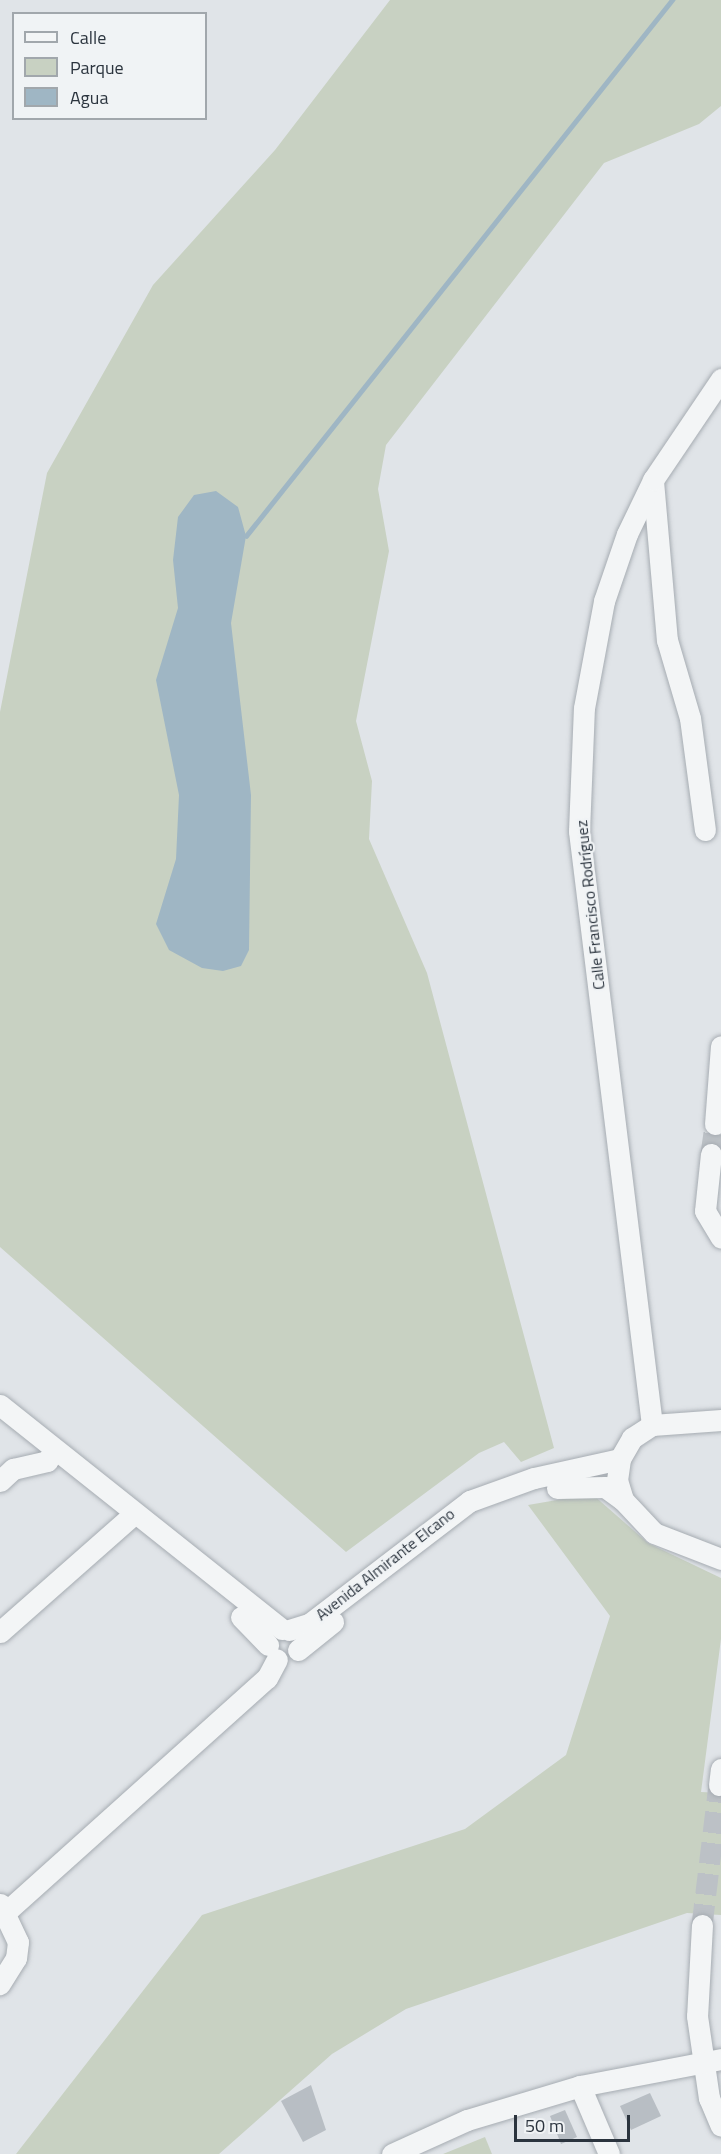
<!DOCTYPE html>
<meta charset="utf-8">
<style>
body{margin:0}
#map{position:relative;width:721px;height:2154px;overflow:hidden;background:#e0e4e8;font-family:"Titillium Web",sans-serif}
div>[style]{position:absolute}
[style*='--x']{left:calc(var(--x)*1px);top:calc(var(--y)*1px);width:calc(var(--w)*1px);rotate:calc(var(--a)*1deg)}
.green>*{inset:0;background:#c8d1c2}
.water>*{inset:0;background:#9fb6c4}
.stream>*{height:4.5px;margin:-2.25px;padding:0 2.25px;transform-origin:2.25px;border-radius:2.25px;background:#9fb6c4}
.building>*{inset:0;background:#b8bec4}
.minor-tunnel>*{height:21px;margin-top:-10.5px;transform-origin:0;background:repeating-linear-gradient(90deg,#bcc1c6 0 21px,transparent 0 31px)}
.roads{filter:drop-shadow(0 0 2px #a6acb2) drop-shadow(0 0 2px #a6acb2)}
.minor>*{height:21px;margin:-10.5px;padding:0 10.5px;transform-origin:10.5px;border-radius:10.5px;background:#f3f5f6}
span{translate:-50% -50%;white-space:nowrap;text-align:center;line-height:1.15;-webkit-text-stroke:4.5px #f0f3f5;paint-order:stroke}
.street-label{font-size:16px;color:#2b343e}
.legend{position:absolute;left:12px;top:12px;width:195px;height:108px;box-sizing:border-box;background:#f0f3f5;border:2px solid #a1a7ac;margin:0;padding:8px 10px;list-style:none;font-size:18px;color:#2b343e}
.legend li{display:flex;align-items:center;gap:12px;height:30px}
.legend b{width:30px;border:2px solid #a1a7ac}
.scale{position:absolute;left:514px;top:2115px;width:116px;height:27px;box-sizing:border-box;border:3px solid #2b343e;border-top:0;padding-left:8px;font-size:18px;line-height:21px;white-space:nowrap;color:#2b343e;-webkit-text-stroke:4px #f0f3f5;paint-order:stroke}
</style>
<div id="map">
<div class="green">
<div style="clip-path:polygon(390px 0,721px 0,721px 106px,699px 124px,604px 163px,386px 445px,378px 489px,389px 551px,356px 721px,372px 781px,369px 839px,427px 973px,554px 1448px,521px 1462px,504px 1442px,479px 1453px,346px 1552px,0 1247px,0 712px,47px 473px,153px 285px,275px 150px)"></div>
<div style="clip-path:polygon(592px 1494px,648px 1543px,721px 1578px,721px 1639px,701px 1792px,721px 1793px,721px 1915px,687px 1913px,406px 2009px,332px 2054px,219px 2154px,16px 2154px,202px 1915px,465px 1829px,566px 1755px,610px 1616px,528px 1505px)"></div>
<div style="clip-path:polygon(485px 2137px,492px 2154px,443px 2154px)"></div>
</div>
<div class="water">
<div style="clip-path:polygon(216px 491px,238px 507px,246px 536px,231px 623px,251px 795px,249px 950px,241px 966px,223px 971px,202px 968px,169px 950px,156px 924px,176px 859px,179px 795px,156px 680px,178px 608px,173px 560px,178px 517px,194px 495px)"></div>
</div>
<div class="stream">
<div style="--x:246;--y:536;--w:685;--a:-51.52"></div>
</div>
<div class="building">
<div style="clip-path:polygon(311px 2085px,326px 2130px,303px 2142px,281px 2101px)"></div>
<div style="clip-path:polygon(650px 2093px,661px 2116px,631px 2130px,620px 2106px)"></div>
<div style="clip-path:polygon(565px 2110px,577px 2137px,561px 2144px,550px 2116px)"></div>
</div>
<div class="minor-tunnel">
<div style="--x:711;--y:1154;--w:30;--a:-82"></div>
<div style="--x:702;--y:1925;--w:141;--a:-83.1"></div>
</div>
<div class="roads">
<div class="minor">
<div style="--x:653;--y:481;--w:160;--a:85"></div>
<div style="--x:667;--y:640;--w:81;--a:73.6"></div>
<div style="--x:690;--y:718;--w:113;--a:82.4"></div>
<div style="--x:715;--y:1124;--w:78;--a:-85.6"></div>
<div style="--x:711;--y:1154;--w:57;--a:96"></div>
<div style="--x:705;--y:1211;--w:31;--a:59"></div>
<div style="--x:0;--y:1405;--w:360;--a:38.5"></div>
<div style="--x:721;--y:1420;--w:69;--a:175.9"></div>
<div style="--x:652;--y:1425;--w:24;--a:147"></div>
<div style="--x:632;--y:1438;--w:24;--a:120"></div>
<div style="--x:620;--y:1459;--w:21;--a:98"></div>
<div style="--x:617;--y:1480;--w:21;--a:73"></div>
<div style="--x:623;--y:1500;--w:45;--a:46.8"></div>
<div style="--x:654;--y:1533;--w:72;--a:21.2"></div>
<div style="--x:652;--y:1425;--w:598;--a:-97.01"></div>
<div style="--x:579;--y:831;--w:123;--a:-87.7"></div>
<div style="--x:584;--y:708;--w:109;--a:-79.4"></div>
<div style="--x:604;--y:601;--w:71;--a:-71.1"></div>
<div style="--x:627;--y:534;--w:60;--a:-64.3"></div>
<div style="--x:653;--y:480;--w:122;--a:-56"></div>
<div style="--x:0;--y:1481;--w:18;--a:-43"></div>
<div style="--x:13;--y:1469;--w:35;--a:-13"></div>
<div style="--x:47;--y:1461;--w:14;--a:-54"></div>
<div style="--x:557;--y:1488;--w:48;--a:-1.2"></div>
<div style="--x:605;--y:1487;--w:22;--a:36"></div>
<div style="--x:241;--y:1617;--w:39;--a:46"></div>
<div style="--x:289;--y:1630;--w:21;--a:-17"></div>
<div style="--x:309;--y:1624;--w:203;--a:-37.4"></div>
<div style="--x:470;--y:1501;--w:68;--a:-19.8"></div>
<div style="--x:534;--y:1478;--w:88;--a:-12.5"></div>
<div style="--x:0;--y:1632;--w:179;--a:-41.4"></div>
<div style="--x:298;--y:1650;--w:45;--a:-38.7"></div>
<div style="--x:719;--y:1785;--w:16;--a:-83"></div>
<div style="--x:0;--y:1904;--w:42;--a:64.7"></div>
<div style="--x:18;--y:1942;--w:16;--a:97"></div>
<div style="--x:16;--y:1958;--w:31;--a:122"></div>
<div style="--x:7;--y:1911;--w:349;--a:-41.9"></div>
<div style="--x:267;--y:1678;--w:21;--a:-62"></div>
<div style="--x:702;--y:1925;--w:91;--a:93.1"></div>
<div style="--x:697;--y:2016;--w:83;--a:81.7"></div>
<div style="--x:709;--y:2098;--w:30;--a:67"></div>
<div style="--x:580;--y:2086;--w:74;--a:66.9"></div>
<div style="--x:392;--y:2154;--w:82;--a:-24.4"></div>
<div style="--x:467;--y:2120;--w:118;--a:-16.7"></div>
<div style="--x:580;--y:2086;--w:144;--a:-10.8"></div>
</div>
</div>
<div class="street-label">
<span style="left:590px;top:905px;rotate:-96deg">Calle Francisco Rodríguez</span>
<span style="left:385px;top:1564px;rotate:-38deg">Avenida Almirante Elcano</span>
</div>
<ul class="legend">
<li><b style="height:8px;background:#f3f5f6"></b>Calle</li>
<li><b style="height:16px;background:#c8d1c2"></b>Parque</li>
<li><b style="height:16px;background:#9fb6c4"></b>Agua</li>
</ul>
<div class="scale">50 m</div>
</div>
